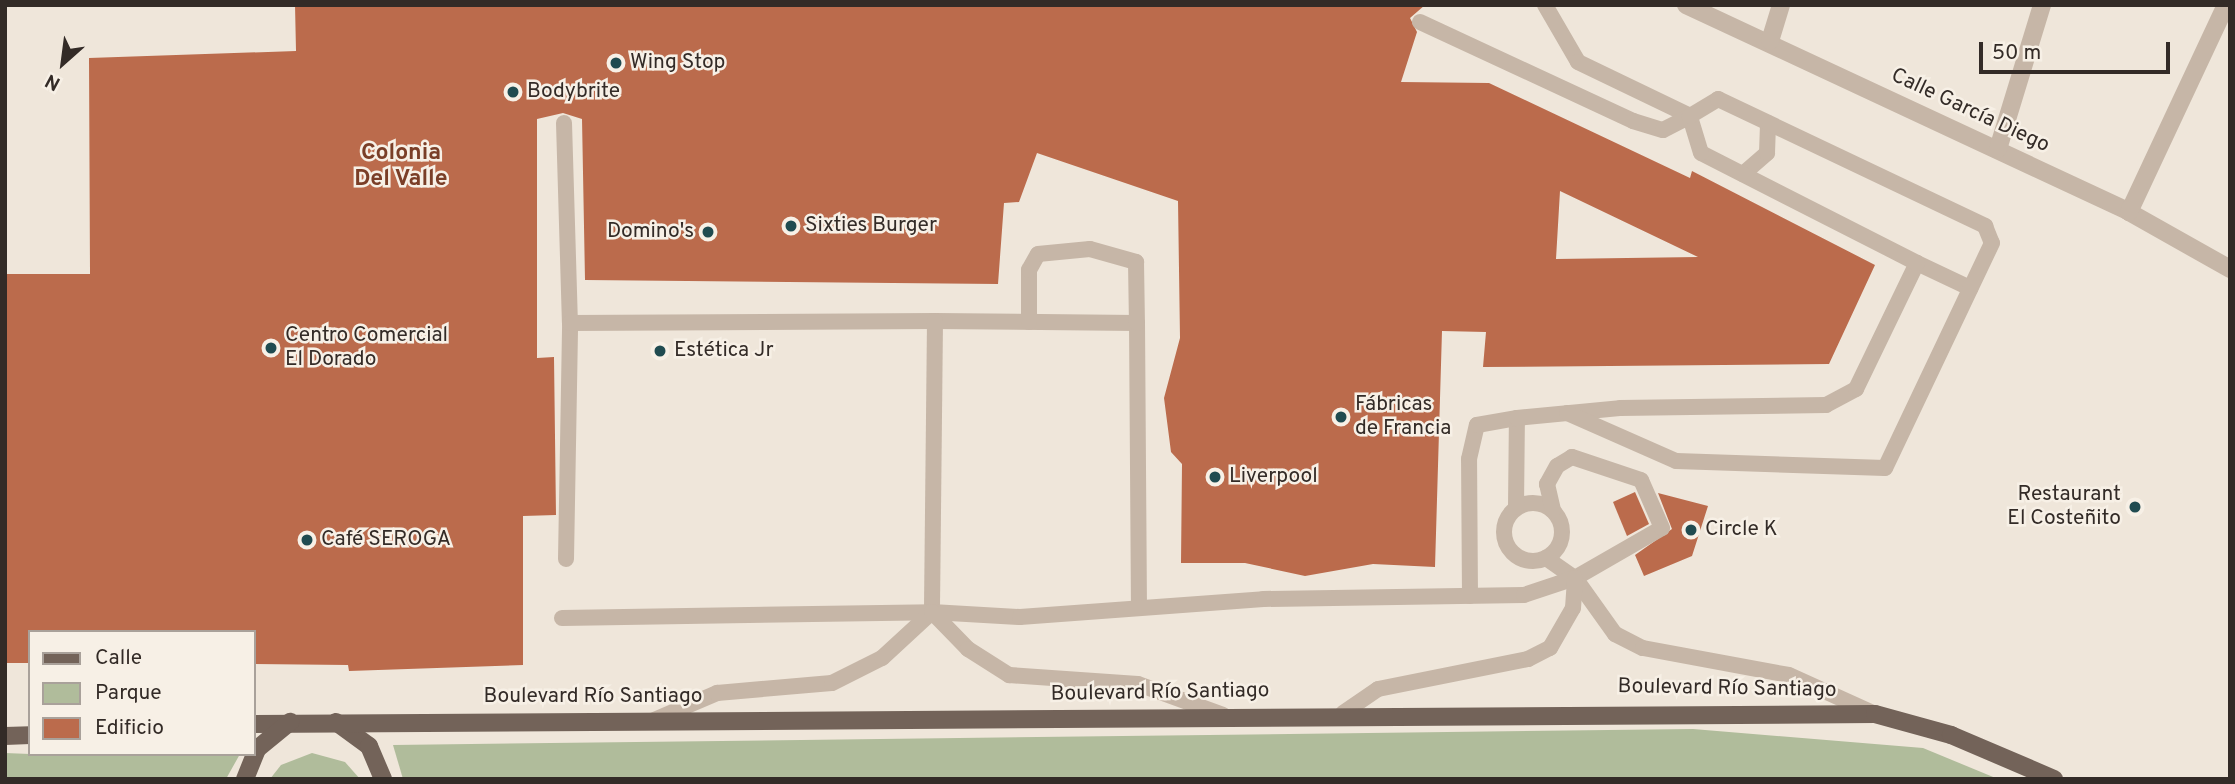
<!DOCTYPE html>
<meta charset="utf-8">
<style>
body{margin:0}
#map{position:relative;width:2235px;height:784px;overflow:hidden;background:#efe6da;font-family:Overpass,sans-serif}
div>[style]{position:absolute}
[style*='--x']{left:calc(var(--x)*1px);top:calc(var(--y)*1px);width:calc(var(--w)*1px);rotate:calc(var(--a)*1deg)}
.green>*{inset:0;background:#b0bc9b}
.building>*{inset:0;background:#bb6b4c}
.lane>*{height:16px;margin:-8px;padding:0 8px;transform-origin:8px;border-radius:8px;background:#c6b6a7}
.lane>.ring{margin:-8px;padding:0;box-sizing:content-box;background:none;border:16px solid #c6b6a7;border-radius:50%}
.street>*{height:18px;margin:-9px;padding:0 9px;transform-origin:9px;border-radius:9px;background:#c6b6a7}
.primary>*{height:18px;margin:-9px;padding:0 9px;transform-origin:9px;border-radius:9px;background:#736359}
.dots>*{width:19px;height:19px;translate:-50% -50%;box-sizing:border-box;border:4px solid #f7f0e6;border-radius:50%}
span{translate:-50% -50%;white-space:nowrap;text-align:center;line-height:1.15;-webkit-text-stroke:5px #f7f0e6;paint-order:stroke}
.poi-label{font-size:21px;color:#332b27}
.left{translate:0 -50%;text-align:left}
.right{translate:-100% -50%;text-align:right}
.street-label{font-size:21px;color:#332b27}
.neighbourhood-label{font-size:23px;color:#7a3e27;font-weight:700}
.frame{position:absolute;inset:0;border:7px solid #332b27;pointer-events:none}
.legend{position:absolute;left:28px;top:630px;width:228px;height:126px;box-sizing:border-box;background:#f7f0e6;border:2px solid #a9a19a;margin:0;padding:9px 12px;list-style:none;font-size:21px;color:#332b27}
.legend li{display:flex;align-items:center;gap:14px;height:35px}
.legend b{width:35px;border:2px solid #a9a19a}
.north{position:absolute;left:28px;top:28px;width:70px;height:70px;-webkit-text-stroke:5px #f7f0e6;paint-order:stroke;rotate:208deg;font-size:19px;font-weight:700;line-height:28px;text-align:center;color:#332b27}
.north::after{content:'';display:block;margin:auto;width:24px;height:32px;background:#332b27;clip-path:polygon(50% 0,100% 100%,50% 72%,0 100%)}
.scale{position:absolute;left:1979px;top:42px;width:191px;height:32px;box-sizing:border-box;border:4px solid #332b27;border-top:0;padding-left:9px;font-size:21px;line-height:24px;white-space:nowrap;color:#332b27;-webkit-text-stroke:5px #f7f0e6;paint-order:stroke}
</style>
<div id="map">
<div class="green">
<div style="clip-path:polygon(1693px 729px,1923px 748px,1998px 779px,403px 779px,393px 745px)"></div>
<div style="clip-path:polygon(5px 753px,30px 754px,240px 754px,226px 779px,5px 779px)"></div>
<div style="clip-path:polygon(312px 753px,345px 762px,360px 779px,270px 779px,281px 765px)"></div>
</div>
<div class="building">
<div style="clip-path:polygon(evenodd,295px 5px,1425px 5px,1410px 18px,1417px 32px,1401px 82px,1489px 83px,1690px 178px,1692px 171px,1875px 265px,1829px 364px,1483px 367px,1486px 332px,1442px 331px,1435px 567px,1373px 564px,1305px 576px,1245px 563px,1181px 563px,1182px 464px,1171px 452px,1164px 398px,1180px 338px,1178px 201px,1037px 153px,1019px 202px,1004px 203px,998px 284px,585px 280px,582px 119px,563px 113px,537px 119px,537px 358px,554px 357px,556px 515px,523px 516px,523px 665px,349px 671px,348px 665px,254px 664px,254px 632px,30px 632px,30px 663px,5px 663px,5px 274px,90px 274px,89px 58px,296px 51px,295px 5px,1560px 191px,1698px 257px,1556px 259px,1560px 191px)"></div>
<div style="clip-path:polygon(1635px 492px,1649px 524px,1627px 536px,1613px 502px)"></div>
<div style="clip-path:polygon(1658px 493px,1708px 506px,1692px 556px,1644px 576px,1635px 555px,1672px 529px)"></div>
</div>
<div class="lane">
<div style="--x:1545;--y:5;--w:66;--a:59.9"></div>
<div style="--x:1578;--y:62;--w:124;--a:25.7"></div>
<div style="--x:1420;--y:22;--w:235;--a:24.9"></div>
<div style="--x:1633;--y:121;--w:31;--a:17"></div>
<div style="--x:1663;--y:130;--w:30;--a:-27"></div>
<div style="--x:564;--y:123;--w:200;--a:88.3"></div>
<div style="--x:1743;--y:174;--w:32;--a:-41"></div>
<div style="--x:1767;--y:153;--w:30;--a:-88"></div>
<div style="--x:1917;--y:263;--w:59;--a:25.3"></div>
<div style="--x:935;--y:321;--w:202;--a:0.6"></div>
<div style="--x:1137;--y:323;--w:285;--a:89.6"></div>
<div style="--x:1029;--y:322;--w:52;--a:-90"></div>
<div style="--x:1029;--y:270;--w:18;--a:-61"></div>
<div style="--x:1038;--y:254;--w:52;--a:-5.5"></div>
<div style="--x:1090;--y:249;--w:48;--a:15.8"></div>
<div style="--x:1136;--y:262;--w:61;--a:89.1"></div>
<div class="ring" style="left:1504px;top:503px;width:42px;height:42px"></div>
<div style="--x:1516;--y:507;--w:89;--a:-89.4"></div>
<div style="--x:1546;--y:558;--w:35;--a:35"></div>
<div style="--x:1575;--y:578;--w:69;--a:54.5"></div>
<div style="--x:1615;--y:634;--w:31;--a:27"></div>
<div style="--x:1643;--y:648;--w:148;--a:10.5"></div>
<div style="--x:1789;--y:675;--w:94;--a:24.4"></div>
<div style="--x:566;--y:559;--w:236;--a:-89"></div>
<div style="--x:570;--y:323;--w:365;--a:-0.3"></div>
<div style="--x:935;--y:321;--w:291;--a:90.6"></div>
<div style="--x:1470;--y:596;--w:137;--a:-90.4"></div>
<div style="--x:1469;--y:459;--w:35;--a:-77"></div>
<div style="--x:1477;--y:425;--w:41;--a:-9.9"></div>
<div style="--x:1517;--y:418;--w:103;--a:-5.5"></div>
<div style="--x:1620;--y:408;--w:206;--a:-0.8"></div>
<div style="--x:1826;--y:405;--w:34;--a:-28"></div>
<div style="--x:1856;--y:389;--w:140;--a:-64.2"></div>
<div style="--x:1917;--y:263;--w:242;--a:-153"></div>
<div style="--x:1701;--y:153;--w:39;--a:-107"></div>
<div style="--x:1690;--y:116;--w:33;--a:-31"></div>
<div style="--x:1718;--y:99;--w:296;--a:25.4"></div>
<div style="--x:1985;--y:226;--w:18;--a:68"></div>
<div style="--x:1992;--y:243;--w:249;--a:115.4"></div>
<div style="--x:1885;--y:468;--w:209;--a:-178.1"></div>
<div style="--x:1676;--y:461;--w:119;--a:-156.2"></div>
<div style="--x:562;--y:618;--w:370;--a:-0.9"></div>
<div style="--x:932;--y:612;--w:88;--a:3.3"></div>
<div style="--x:1020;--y:617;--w:244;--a:-4.2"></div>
<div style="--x:1263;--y:599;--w:261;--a:-0.9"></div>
<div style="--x:1524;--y:595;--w:54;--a:-18.4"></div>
<div style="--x:1575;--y:578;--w:100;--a:-29.9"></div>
<div style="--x:1662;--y:528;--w:52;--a:-113.6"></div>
<div style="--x:1641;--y:480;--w:73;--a:-161.6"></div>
<div style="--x:1572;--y:457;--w:17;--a:149"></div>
<div style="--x:1557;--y:466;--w:21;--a:119"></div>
<div style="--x:1547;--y:484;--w:27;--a:77"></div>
<div style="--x:1343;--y:713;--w:42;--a:-34.4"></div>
<div style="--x:1378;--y:689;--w:153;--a:-11.3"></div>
<div style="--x:1528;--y:659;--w:25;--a:-27"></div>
<div style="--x:1550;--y:648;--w:46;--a:-60.1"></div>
<div style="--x:1573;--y:608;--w:30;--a:-86"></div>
<div style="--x:654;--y:720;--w:69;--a:-23.2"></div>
<div style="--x:717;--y:693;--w:115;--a:-5"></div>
<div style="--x:832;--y:683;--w:56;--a:-26.6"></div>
<div style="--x:882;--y:658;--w:68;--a:-42.6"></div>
<div style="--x:932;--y:612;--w:52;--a:45.8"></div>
<div style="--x:968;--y:649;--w:49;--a:32.4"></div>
<div style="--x:1009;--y:675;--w:129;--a:4"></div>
<div style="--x:1138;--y:684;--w:90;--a:20"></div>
</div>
<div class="street">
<div style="--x:1686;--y:5;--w:489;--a:25"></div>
<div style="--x:2129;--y:212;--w:116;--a:29.4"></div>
<div style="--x:1770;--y:41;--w:38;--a:-73"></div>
<div style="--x:1998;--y:149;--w:151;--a:-73"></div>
<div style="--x:2129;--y:212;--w:229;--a:-64.9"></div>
</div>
<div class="primary">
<div style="--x:336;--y:722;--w:41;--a:36"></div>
<div style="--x:369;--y:746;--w:36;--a:67"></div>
<div style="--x:254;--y:724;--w:1621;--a:-0.35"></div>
<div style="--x:1875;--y:714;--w:79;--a:15.4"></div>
<div style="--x:1951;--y:735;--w:112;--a:23.1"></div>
<div style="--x:5;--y:736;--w:25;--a:-2"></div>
<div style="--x:245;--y:779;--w:32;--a:-68"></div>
<div style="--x:257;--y:749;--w:43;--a:-39.3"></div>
</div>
<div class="dots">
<div style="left:616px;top:63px;background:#204b50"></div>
<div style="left:513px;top:92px;background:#204b50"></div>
<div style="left:791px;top:226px;background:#204b50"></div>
<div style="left:708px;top:232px;background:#204b50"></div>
<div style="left:271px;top:348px;background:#204b50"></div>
<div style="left:660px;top:351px;background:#204b50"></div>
<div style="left:1341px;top:417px;background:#204b50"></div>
<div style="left:1215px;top:477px;background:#204b50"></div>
<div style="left:2135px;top:507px;background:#204b50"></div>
<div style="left:1691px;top:530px;background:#204b50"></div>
<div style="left:307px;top:540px;background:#204b50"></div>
</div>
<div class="poi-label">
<span class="left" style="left:630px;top:63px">Wing Stop</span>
<span class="left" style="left:527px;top:92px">Bodybrite</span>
<span class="left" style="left:805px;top:226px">Sixties Burger</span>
<span class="right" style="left:694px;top:232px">Domino's</span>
<span class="left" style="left:285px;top:348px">Centro Comercial<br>El Dorado</span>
<span class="left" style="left:674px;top:351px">Estética Jr</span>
<span class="left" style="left:1355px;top:417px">Fábricas<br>de Francia</span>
<span class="left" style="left:1229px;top:477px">Liverpool</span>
<span class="right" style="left:2121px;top:507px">Restaurant<br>El Costeñito</span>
<span class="left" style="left:1705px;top:530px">Circle K</span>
<span class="left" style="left:321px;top:540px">Café SEROGA</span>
</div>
<div class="street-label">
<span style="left:1970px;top:111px;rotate:25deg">Calle García Diego</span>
<span style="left:1727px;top:689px;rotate:1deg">Boulevard Río Santiago</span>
<span style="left:1160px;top:693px;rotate:-1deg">Boulevard Río Santiago</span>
<span style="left:593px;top:697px">Boulevard Río Santiago</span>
</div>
<div class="neighbourhood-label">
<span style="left:401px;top:167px">Colonia<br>Del Valle</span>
</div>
<div class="frame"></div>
<ul class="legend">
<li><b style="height:9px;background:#736359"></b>Calle</li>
<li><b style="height:19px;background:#b0bc9b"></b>Parque</li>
<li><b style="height:19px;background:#bb6b4c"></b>Edificio</li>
</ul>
<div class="north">N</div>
<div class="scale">50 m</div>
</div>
